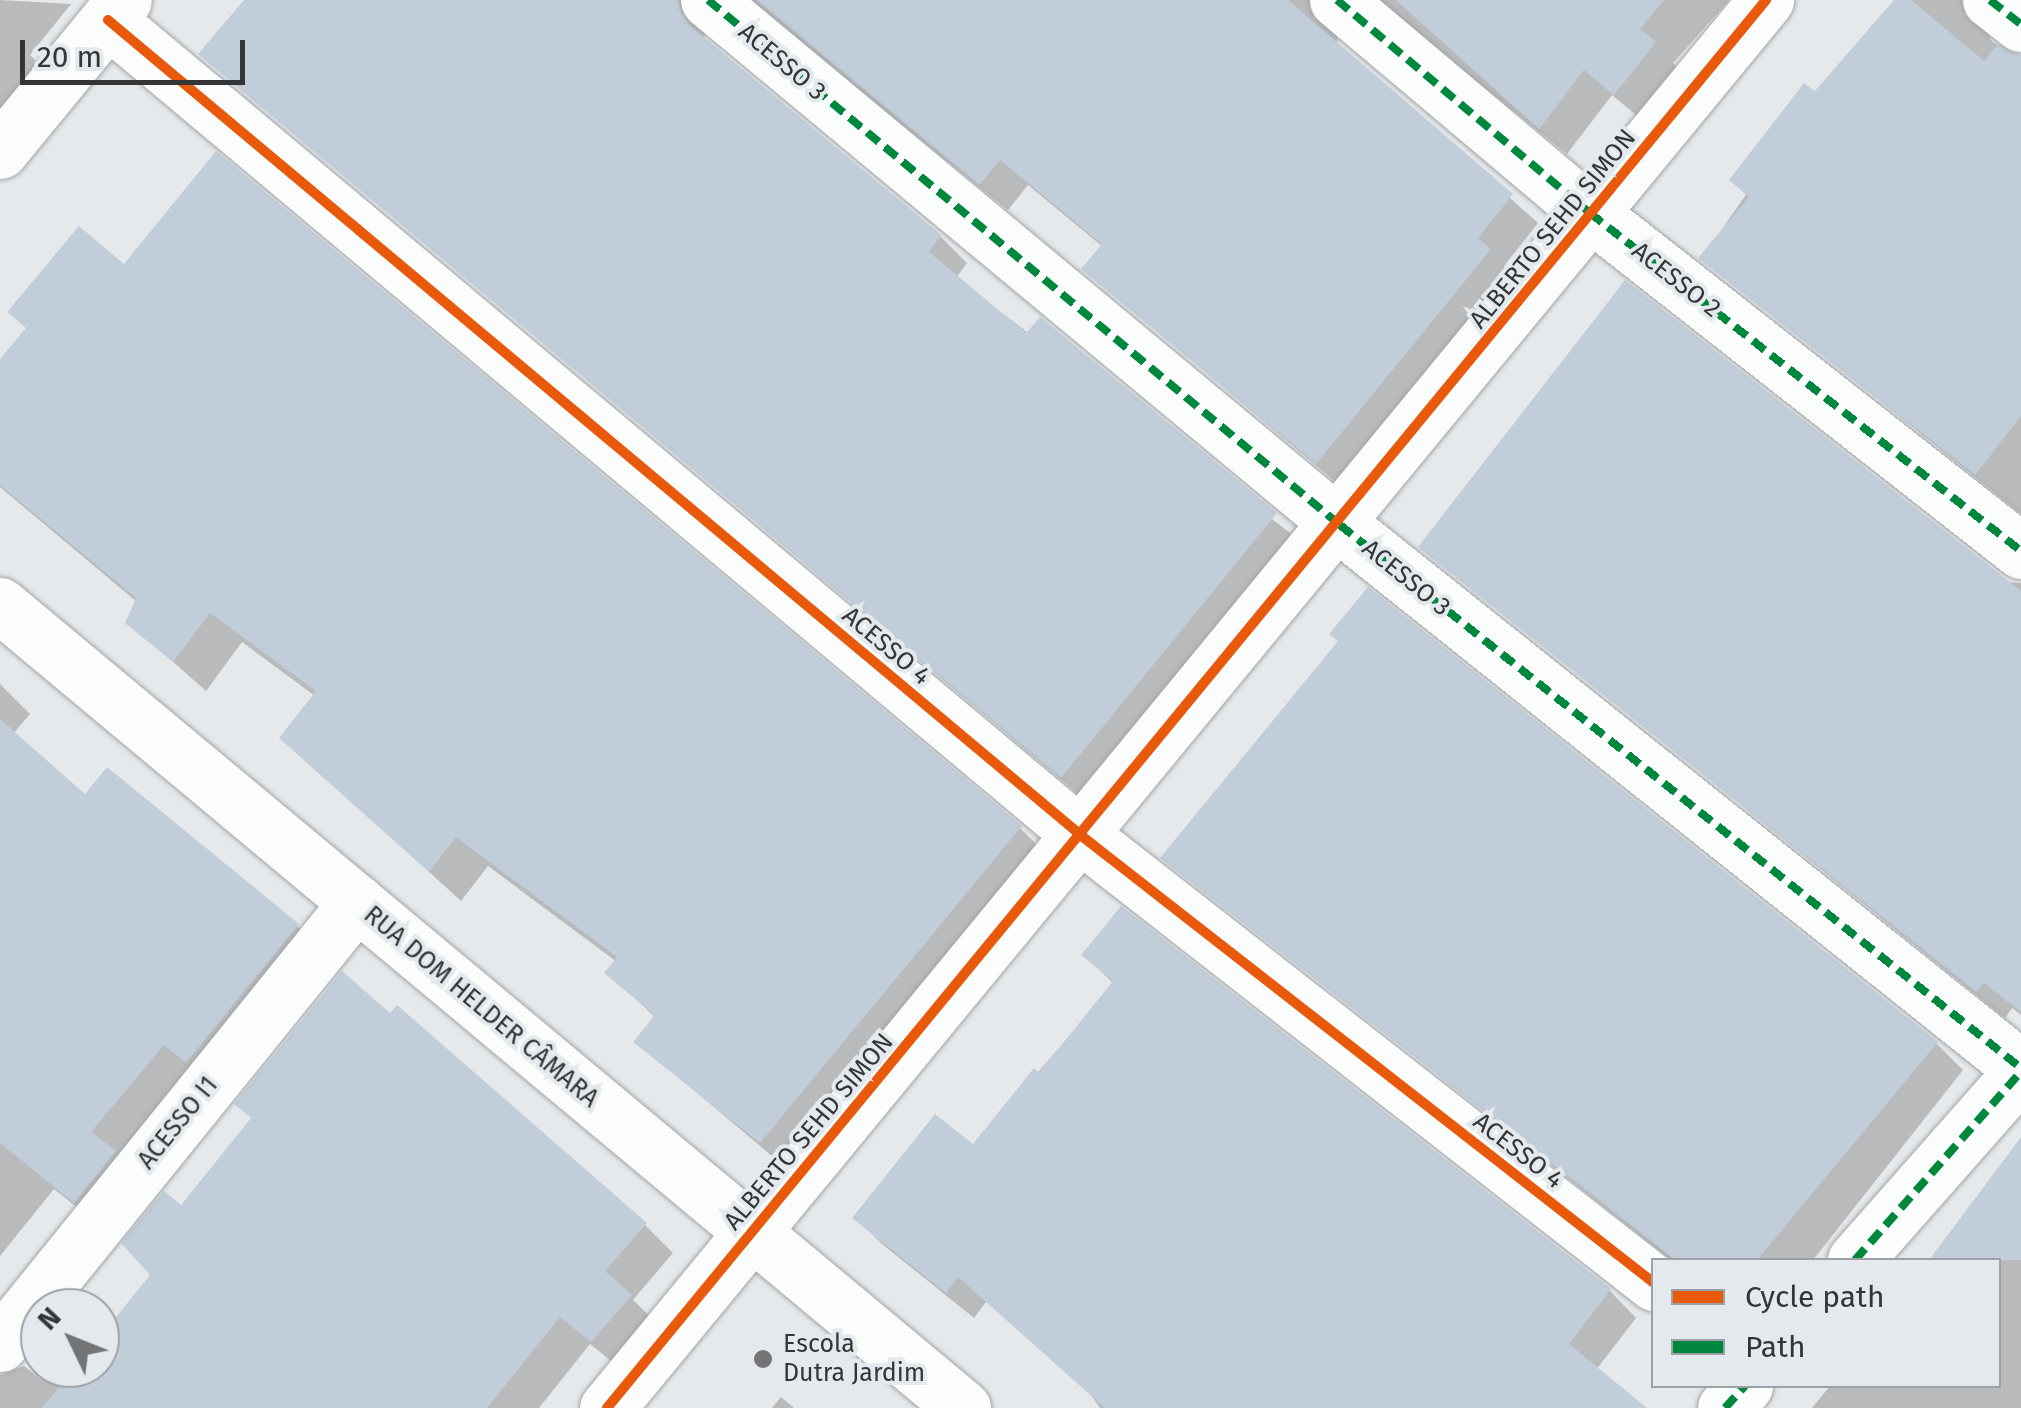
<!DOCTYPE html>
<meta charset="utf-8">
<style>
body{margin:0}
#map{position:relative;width:2021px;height:1408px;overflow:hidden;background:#e6e9ec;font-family:"Fira Sans",sans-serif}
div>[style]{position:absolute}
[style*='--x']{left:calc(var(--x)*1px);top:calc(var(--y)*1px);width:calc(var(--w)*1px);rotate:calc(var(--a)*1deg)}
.shadow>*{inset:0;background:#0003}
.building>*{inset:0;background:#c1ced9}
.roads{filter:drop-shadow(0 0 2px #a2a5a7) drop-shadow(0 0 2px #a2a5a7)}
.minor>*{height:55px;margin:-27.5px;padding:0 27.5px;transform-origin:27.5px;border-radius:27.5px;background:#fbfcfc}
.quiet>*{height:8px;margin-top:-4px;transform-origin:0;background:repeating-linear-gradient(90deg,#00873e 0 15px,transparent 0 23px)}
.cycleway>*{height:10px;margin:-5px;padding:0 5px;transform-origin:5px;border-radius:5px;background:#e8590c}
.dots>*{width:28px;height:28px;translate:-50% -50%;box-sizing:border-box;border:5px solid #e4e9ee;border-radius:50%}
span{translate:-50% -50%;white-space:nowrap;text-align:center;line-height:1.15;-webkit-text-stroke:8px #e4e9ee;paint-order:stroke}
.street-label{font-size:25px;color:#333537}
.poi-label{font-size:25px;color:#333537}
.left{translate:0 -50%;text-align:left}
.legend{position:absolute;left:1651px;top:1258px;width:350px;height:130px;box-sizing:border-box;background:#e4e9ee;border:2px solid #9da1a5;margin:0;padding:12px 18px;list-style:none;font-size:30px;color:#333537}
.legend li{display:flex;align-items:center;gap:20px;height:50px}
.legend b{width:50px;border:2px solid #9da1a5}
.north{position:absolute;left:20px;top:1288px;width:100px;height:100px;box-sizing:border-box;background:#e4e9ee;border:2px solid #9da1a5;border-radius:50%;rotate:313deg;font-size:28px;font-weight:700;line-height:40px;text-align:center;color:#333537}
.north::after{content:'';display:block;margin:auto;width:35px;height:45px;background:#727476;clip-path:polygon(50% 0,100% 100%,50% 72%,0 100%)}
.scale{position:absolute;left:20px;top:40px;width:225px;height:45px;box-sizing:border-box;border:5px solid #333537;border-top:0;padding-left:12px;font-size:30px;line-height:35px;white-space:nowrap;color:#333537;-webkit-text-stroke:8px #e4e9ee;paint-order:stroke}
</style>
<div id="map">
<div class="shadow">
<div style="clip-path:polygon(0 0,71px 4px,30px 55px,41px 66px,0 112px)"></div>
<div style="clip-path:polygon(292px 0,721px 0,710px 8px,704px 39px,940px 236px,967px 263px,956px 278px,1302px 542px,1089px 803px,201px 54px)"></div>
<div style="clip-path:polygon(746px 0,1350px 0,1339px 8px,1337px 45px,1538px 223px,1504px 266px,1516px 277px,1344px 489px,1084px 269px,1103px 247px,1028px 185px,1008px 210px)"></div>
<div style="clip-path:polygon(1375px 0,1729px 0,1673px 63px,1681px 71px,1642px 120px,1612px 95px,1567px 154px)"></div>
<div style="clip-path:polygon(1900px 0,2013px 0,1985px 26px,1992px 42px,2021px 55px,2021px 514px,1702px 258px,1815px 95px)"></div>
<div style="clip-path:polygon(125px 268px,1020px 828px,1051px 859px,792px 1173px,637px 1042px,656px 1018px,608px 973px,617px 962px,488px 866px,461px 901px,282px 738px,315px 696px,242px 642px,206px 691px,128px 622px,137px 602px,0 487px,0 363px)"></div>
<div style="clip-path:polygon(1422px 547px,2021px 583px,2021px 1015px,2012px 1008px,2005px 1018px)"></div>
<div style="clip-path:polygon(0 684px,30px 714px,13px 734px,86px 798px,297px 926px,326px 955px,104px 1229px,54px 1189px,0 1256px)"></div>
<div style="clip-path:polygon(1164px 857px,1936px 1043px,1963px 1070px,1813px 1260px,1671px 1260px)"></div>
<div style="clip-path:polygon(1121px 910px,1610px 1291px,1636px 1318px,1596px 1370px,1643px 1408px,1100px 1408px,1078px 1376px,986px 1302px,974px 1318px,882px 1244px,855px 1217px,974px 1147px,1114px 984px,1084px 955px)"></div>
<div style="clip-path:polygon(2021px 1151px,2021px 1408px,1812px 1408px,1830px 1386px,1998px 1386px,1998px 1260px,1932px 1260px)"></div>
<div style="clip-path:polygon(182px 1209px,645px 1225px,673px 1253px,633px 1300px,659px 1325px,621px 1369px,590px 1344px,539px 1408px,0 1408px,0 1375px,24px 1366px,41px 1379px,51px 1368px,100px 1368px,100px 1341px,156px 1272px)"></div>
<div style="clip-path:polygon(781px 1397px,794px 1408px,772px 1408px)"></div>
</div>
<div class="building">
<div style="clip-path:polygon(244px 0,678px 0,688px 24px,941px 235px,929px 252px,1026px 333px,1040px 317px,1277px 513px,1061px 778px,198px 54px)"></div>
<div style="clip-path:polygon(757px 0,1288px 0,1513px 194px,1478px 238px,1491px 249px,1316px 464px,1081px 269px,1102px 244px,1000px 160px,979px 185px)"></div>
<div style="clip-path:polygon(1396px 0,1664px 0,1640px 29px,1656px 42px,1614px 95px,1584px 70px,1539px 129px)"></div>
<div style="clip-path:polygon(1894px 0,1911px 0,1984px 61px,1997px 45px,2021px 55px,2021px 416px,1975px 475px,1698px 258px,1749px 197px,1729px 180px,1804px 83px,1815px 91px)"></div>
<div style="clip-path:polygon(216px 151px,1022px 826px,760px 1143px,633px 1042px,655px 1015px,604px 973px,617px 957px,456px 837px,429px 872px,279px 738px,316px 691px,210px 613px,173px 662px,125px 623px,136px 598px,0 485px,0 359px,26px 328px,7px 312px,79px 226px,124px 264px)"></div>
<div style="clip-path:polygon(1625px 280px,2021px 591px,2021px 1012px,1984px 983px,1976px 992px,1418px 547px)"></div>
<div style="clip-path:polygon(1368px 587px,1938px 1042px,1757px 1260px,1675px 1260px,1160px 858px,1338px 641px,1329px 634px)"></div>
<div style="clip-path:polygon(0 719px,85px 794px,107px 767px,299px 924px,186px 1063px,164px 1045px,91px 1132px,116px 1151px,74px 1203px,0 1143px)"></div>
<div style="clip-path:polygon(1121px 906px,1611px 1289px,1569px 1344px,1647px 1408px,1105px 1408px,958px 1277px,946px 1293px,852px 1218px,935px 1114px,973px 1144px,1034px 1068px,1039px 1073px,1113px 981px,1081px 955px)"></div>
<div style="clip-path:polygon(342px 971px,390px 1013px,397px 1005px,647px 1223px,605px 1271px,632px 1295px,591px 1342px,560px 1317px,487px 1408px,42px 1408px,75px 1368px,100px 1368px,100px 1337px,150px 1275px,121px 1243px,164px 1191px,181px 1205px,251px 1118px,234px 1104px)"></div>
<div style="clip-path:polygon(2021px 1137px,2021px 1260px,1929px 1260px)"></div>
</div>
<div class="roads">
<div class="minor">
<div style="--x:708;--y:0;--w:822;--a:39.72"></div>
<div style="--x:1340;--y:525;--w:871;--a:38.57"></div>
<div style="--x:1337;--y:0;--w:331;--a:40.1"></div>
<div style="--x:1590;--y:213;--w:548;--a:38.1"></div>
<div style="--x:1990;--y:0;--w:39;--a:38"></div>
<div style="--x:108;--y:20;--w:1272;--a:39.96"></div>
<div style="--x:1083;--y:837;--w:725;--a:37.99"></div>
<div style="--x:0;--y:151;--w:195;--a:-50.6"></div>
<div style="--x:0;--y:605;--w:1254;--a:39.82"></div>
<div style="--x:1855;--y:1260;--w:251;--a:-48.6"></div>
<div style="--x:0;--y:1344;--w:568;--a:-51.07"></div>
<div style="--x:607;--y:1408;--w:1824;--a:-50.54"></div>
<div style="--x:1725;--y:1408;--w:30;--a:-48"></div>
</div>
</div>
<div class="quiet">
<div style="--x:708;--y:0;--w:822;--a:39.72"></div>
<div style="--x:1340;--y:525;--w:871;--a:38.57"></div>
<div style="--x:1337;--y:0;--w:331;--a:40.1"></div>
<div style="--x:1590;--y:213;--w:548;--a:38.1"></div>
<div style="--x:1990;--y:0;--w:39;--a:38"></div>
<div style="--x:1855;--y:1260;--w:251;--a:-48.6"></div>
<div style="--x:1725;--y:1408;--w:30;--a:-48"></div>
</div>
<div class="cycleway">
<div style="--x:108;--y:20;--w:1272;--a:39.96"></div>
<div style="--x:1083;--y:837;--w:725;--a:37.99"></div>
<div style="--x:607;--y:1408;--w:1824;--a:-50.54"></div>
</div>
<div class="dots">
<div style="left:763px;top:1359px;background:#727476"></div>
</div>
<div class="street-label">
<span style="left:782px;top:62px;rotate:40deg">ACESSO 3</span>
<span style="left:1553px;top:229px;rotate:-51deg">ALBERTO SEHD SIMON</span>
<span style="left:1676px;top:280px;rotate:38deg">ACESSO 2</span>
<span style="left:1406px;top:578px;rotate:39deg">ACESSO 3</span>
<span style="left:886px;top:646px;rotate:40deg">ACESSO 4</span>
<span style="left:481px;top:1007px;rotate:40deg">RUA DOM HELDER CÂMARA</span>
<span style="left:178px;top:1123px;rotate:-51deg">ACESSO I1</span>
<span style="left:809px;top:1132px;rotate:-50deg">ALBERTO SEHD SIMON</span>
<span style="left:1518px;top:1151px;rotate:38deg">ACESSO 4</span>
</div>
<div class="poi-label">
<span class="left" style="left:783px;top:1359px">Escola<br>Dutra Jardim</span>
</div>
<ul class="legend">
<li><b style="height:12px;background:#e8590c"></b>Cycle path</li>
<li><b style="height:12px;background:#00873e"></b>Path</li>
</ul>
<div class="north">N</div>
<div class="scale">20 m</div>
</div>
